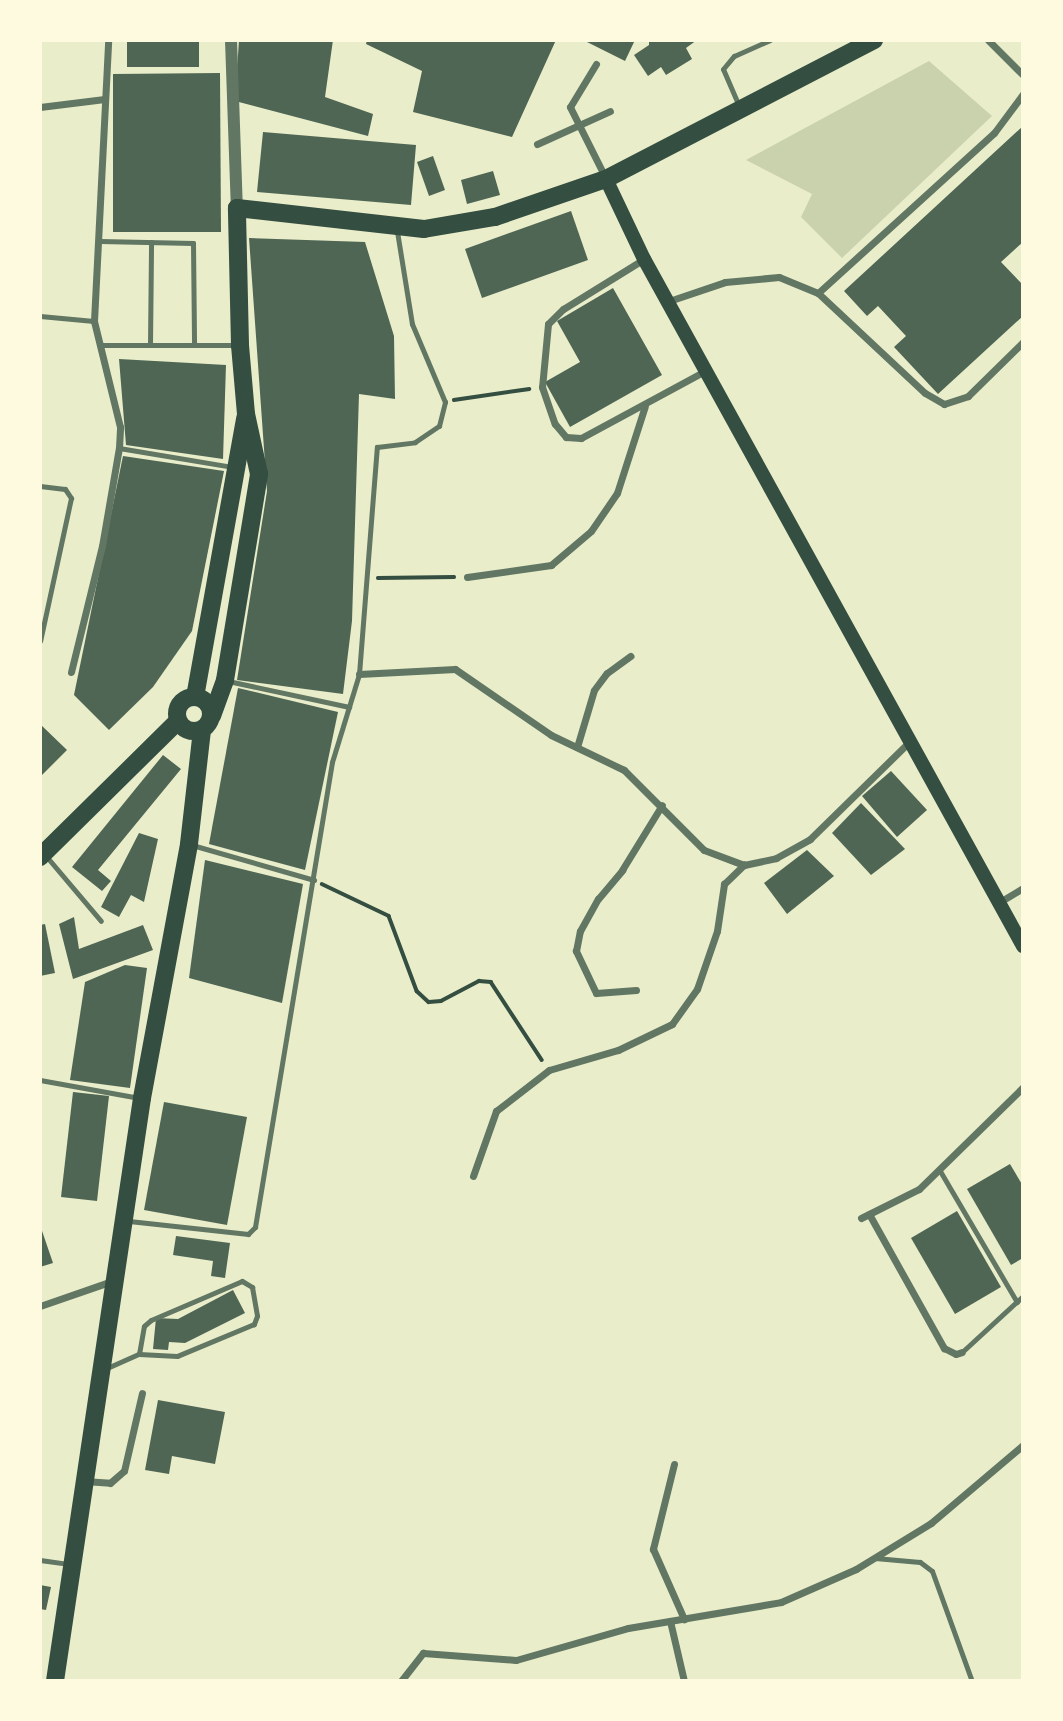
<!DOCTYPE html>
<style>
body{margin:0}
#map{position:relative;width:1063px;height:1721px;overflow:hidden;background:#e9edc9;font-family:"Noto Sans",sans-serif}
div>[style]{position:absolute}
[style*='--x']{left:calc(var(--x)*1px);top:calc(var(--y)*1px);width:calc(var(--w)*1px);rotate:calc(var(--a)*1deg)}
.green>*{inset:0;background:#cad2ad}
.building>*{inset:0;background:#4f6655}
.path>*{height:3.5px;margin:-1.75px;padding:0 1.75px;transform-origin:1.75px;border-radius:1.75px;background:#344e41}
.service>*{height:5px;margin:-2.5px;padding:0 2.5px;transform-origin:2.5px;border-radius:2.5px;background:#617663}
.minor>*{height:7px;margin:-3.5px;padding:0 3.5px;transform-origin:3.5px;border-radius:3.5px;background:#617663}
.tertiary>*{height:12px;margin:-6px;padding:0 6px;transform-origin:6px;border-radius:6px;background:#617663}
.secondary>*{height:14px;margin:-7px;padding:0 7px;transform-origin:7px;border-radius:7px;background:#344e41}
.primary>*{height:18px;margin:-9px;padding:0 9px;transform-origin:9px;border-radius:9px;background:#344e41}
.primary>.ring{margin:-9px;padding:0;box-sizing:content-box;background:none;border:18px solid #344e41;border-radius:50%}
span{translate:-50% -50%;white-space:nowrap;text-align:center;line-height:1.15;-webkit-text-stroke:5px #fefae0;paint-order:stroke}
.frame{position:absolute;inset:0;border:42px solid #fefae0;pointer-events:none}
</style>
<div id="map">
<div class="green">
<div style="clip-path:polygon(929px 61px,992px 116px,842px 258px,801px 217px,812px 194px,746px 160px)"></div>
</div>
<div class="building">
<div style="clip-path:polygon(127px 40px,199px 40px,199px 67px,127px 67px)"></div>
<div style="clip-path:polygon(239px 40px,333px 40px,325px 97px,373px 114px,368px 136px,235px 101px)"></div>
<div style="clip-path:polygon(367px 40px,467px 41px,556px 40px,512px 137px,413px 112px,422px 71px,366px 44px)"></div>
<div style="clip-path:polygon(583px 40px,635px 40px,625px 61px)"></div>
<div style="clip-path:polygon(649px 40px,697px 40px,686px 48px,692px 59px,666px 75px,661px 67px,648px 76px,634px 55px,649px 45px)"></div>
<div style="clip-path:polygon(220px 73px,221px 232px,113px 232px,113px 74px)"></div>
<div style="clip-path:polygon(1023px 126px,1023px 242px,1001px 262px,1023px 285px,1023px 316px,938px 394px,894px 347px,906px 336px,878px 306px,867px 316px,844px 291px)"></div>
<div style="clip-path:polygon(263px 132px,416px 145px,411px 205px,257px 192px)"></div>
<div style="clip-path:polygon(433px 156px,445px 190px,429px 196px,417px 162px)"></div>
<div style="clip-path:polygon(493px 171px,500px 195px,467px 204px,461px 180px)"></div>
<div style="clip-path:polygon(571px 211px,588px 260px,482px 298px,465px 249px)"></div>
<div style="clip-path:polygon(249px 238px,365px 242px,394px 336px,395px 399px,359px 394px,352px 621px,343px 694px,237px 680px,267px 491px)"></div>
<div style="clip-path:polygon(613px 288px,662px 375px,570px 427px,545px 382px,580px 362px,557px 321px)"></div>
<div style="clip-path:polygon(119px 359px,226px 365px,223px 459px,126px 445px)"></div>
<div style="clip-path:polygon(123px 456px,224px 471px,192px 631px,153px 687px,109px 730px,74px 695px)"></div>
<div style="clip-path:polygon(238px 688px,338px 712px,305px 870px,209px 844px)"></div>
<div style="clip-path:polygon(40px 724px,67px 750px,40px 777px)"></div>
<div style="clip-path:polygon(163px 755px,181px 769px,98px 870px,111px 881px,102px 891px,72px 867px)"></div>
<div style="clip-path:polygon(891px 771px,927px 810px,897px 837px,862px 796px)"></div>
<div style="clip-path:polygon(861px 803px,905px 849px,871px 875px,832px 833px)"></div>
<div style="clip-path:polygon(139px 833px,158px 839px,144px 902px,131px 895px,119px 917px,101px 907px)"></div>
<div style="clip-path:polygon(807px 850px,834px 876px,787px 914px,764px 883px)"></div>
<div style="clip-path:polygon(205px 860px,303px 884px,282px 1003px,189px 978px)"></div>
<div style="clip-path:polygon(74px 917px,79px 949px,143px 925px,153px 950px,73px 979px,59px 924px)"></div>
<div style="clip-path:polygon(45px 924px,55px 973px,40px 976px,40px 925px)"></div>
<div style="clip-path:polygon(125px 965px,147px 968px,130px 1088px,70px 1080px,85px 982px)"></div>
<div style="clip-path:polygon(73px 1092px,109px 1096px,97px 1201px,61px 1197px)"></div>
<div style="clip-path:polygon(164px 1102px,247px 1117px,227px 1225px,144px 1210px)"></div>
<div style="clip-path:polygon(1010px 1164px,1023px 1186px,1023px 1258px,1011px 1265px,967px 1189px)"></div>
<div style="clip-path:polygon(957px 1211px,1001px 1287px,955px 1314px,911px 1238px)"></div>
<div style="clip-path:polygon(40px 1225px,53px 1263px,40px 1267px)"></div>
<div style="clip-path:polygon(176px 1236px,230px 1243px,225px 1278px,211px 1276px,213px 1261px,173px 1255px)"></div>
<div style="clip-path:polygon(233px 1290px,245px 1313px,185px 1343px,169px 1342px,168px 1350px,153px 1349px,156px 1318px,178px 1319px)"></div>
<div style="clip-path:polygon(158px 1400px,225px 1412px,215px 1464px,172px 1456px,169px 1474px,145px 1470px)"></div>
<div style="clip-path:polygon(40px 1585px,51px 1587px,46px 1610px,40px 1609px)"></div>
</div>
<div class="path">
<div style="--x:454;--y:400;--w:76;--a:-8.3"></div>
<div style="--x:378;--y:578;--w:76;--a:-0.8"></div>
<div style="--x:322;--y:884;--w:74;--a:25.5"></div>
<div style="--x:389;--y:916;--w:80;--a:69.5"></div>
<div style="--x:417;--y:991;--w:16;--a:43"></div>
<div style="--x:429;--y:1002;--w:12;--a:-5"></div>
<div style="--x:441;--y:1001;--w:43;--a:-27.8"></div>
<div style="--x:479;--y:981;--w:12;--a:5"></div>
<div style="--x:491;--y:982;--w:93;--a:56.8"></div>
</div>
<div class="service">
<div style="--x:739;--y:106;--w:40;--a:-113.4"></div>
<div style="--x:723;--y:69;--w:17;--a:-50"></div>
<div style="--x:734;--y:56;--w:39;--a:-24"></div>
<div style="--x:100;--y:241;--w:93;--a:1.2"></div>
<div style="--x:193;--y:243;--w:102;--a:89.4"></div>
<div style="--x:40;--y:316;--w:54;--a:5.3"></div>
<div style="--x:101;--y:345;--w:136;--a:0"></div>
<div style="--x:150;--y:345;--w:103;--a:-89.4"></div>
<div style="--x:119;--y:448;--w:116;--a:9.5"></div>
<div style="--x:40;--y:486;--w:25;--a:7"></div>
<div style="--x:65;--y:489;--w:11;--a:56"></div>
<div style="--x:71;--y:498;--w:146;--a:102.2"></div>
<div style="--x:228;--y:681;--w:124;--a:12.1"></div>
<div style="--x:192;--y:845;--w:127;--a:16"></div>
<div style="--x:46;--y:856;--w:85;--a:49.8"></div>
<div style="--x:40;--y:1080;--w:101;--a:10.3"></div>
<div style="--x:940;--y:1171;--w:152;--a:59.6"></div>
<div style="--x:129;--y:1221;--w:120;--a:6.2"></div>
<div style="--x:248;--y:1234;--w:10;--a:-45"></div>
<div style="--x:255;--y:1227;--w:471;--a:-80.6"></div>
<div style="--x:332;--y:762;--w:92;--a:-72.9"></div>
<div style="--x:359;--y:674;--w:228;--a:-85.5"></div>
<div style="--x:377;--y:447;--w:38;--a:-7"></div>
<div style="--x:415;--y:442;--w:29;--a:-34"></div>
<div style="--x:439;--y:426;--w:25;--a:-76"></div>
<div style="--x:445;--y:402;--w:85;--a:-112.9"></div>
<div style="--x:412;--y:324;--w:94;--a:-99.2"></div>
<div style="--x:962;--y:1352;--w:83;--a:-42.6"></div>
<div style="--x:107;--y:1368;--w:35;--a:-24"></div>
<div style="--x:139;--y:1354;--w:28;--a:-80"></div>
<div style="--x:144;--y:1326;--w:9;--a:-41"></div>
<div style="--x:151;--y:1320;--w:99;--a:-23.2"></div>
<div style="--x:242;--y:1281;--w:12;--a:31"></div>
<div style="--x:252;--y:1287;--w:29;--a:80"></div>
<div style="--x:257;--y:1316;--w:9;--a:111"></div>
<div style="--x:254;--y:1324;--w:83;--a:157.4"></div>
<div style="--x:177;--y:1356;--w:38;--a:-177"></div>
<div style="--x:875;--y:1558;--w:45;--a:5.1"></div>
<div style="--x:920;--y:1562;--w:15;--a:37"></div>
<div style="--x:932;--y:1571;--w:115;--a:70.1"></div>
<div style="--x:40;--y:1560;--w:28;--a:8"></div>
</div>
<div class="minor">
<div style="--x:988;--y:40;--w:49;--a:45"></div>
<div style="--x:596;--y:64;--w:50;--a:121.2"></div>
<div style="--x:570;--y:107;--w:80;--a:63.4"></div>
<div style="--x:40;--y:107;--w:65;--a:-7"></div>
<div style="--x:537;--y:144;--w:80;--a:-24.3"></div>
<div style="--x:644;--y:259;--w:95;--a:148.3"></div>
<div style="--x:563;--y:309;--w:21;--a:135"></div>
<div style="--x:548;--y:324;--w:63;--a:95.4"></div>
<div style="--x:542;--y:387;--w:39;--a:71"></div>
<div style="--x:555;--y:424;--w:17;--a:50"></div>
<div style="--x:566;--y:437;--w:15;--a:4"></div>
<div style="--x:581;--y:438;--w:143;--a:-28.4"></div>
<div style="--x:818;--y:293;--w:238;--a:-42.3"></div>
<div style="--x:994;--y:133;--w:49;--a:-53.4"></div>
<div style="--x:669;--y:301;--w:59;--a:-18.7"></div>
<div style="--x:725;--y:282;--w:54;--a:-5.3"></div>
<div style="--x:779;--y:277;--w:42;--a:22.3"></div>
<div style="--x:818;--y:293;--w:146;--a:43.1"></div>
<div style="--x:925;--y:393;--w:22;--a:30"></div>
<div style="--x:944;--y:404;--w:25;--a:-18"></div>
<div style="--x:968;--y:396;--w:77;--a:-44.5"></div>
<div style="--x:467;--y:577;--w:85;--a:-8.1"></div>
<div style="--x:551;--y:565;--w:52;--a:-40.4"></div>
<div style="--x:591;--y:531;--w:46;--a:-55.6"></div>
<div style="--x:617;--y:493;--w:91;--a:-72.2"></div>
<div style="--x:71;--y:672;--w:130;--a:-76.2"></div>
<div style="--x:102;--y:546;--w:99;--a:-80.2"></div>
<div style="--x:119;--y:448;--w:21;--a:-87"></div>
<div style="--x:120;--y:427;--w:109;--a:-103.8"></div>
<div style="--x:94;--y:321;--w:281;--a:-87.1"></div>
<div style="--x:359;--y:674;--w:96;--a:-3"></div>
<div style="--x:455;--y:669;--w:116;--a:34.5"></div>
<div style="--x:551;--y:735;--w:81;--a:25.6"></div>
<div style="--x:624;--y:770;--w:113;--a:45"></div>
<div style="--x:704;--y:850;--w:43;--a:20.6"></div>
<div style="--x:744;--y:865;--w:33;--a:-12"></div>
<div style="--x:776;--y:858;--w:39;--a:-29"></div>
<div style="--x:810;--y:839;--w:139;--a:-44.4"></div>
<div style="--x:577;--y:747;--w:59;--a:-73.4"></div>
<div style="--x:594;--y:690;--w:21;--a:-53"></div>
<div style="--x:607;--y:673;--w:29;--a:-36"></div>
<div style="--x:998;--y:903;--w:29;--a:-31"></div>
<div style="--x:636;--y:990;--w:40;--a:175.7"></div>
<div style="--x:596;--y:993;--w:47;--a:-115.5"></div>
<div style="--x:576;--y:951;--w:20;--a:-79"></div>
<div style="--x:580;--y:931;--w:37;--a:-61"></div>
<div style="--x:598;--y:899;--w:38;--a:-50"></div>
<div style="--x:622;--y:870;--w:76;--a:-58.4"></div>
<div style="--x:473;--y:1176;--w:69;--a:-70.5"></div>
<div style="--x:496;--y:1111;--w:67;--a:-37.7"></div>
<div style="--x:549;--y:1070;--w:72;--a:-16.2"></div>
<div style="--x:618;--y:1050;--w:60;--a:-25.7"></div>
<div style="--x:672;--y:1024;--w:43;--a:-54.5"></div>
<div style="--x:697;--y:989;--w:61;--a:-71"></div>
<div style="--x:717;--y:931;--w:48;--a:-81.5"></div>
<div style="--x:724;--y:884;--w:28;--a:-44"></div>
<div style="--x:869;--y:1214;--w:154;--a:60.8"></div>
<div style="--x:944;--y:1348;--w:13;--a:27"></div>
<div style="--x:956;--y:1354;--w:6;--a:-18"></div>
<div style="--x:861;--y:1218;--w:65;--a:-26.6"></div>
<div style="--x:919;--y:1189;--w:146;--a:-44.4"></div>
<div style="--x:40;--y:1306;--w:76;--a:-19.1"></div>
<div style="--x:674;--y:1464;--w:88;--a:103.9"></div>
<div style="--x:653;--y:1549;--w:77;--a:66.1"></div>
<div style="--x:84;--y:1481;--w:26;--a:4"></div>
<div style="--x:110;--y:1483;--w:18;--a:-41"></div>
<div style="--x:124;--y:1471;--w:80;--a:-77"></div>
<div style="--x:670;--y:1621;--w:62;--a:76.9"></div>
<div style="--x:401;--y:1681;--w:36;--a:-52"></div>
<div style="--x:423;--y:1653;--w:93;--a:4.3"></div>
<div style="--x:516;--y:1660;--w:116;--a:-15.9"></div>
<div style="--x:628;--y:1628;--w:155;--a:-9.6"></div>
<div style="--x:781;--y:1602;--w:82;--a:-23.7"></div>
<div style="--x:856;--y:1569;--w:88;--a:-31.5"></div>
<div style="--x:931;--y:1523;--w:121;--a:-40.3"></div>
</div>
<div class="tertiary">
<div style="--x:231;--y:40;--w:168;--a:88"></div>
</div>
<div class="secondary">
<div style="--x:606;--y:179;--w:89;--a:64.6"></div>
<div style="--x:644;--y:259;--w:785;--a:61.12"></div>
</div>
<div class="primary">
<div class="ring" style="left:177px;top:697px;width:16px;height:16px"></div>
<div style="--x:195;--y:697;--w:283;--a:-79.8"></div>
<div style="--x:212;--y:716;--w:38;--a:-70"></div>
<div style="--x:225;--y:680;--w:209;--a:-80.6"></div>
<div style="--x:259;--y:474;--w:61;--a:-102.2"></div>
<div style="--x:246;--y:414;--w:69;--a:-95"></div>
<div style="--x:240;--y:345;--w:137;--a:-91.3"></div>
<div style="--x:237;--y:208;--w:188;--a:6.4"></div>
<div style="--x:424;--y:229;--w:72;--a:-9.6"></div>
<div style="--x:495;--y:217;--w:117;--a:-18.9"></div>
<div style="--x:606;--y:179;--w:302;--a:-27.4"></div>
<div style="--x:40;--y:857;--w:194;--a:-44.6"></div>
<div style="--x:55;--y:1681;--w:589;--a:-81.51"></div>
<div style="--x:142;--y:1098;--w:258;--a:-79.5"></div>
<div style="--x:189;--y:844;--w:115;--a:-83.5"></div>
</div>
<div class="frame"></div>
</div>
